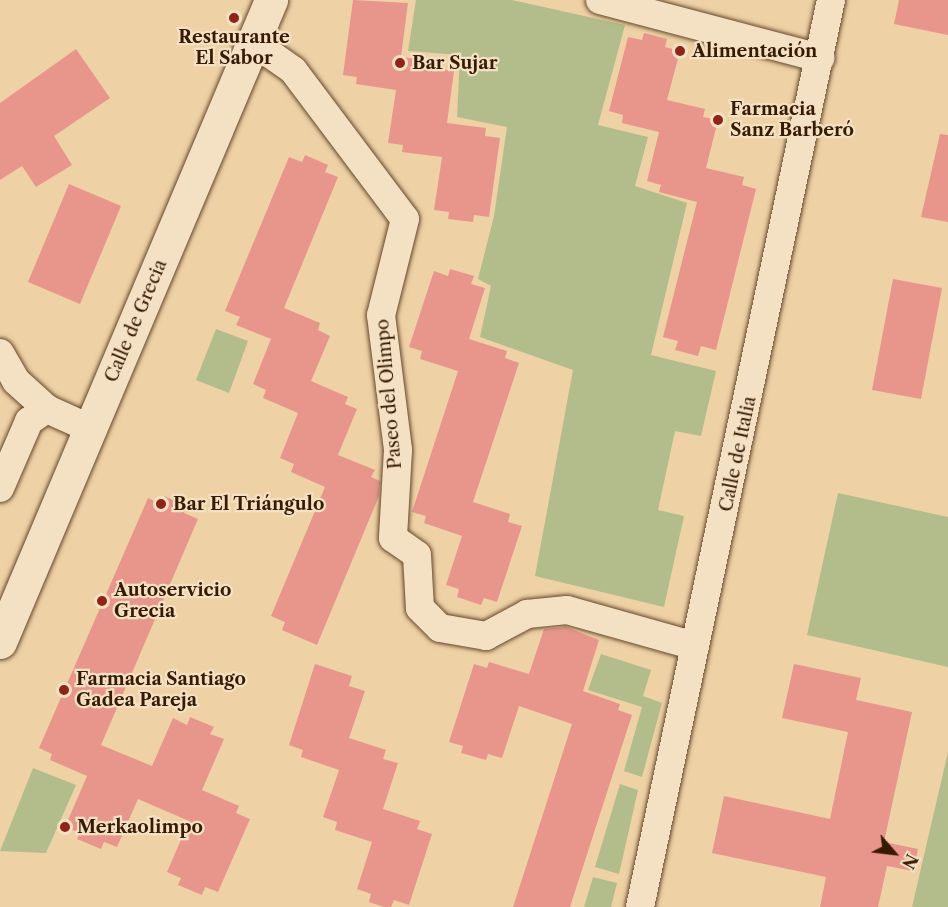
<!DOCTYPE html>
<meta charset="utf-8">
<style>
body{margin:0}
#map{position:relative;width:948px;height:907px;overflow:hidden;background:#eed1a5;font-family:"Libre Caslon Text",serif}
div>[style]{position:absolute}
[style*='--x']{left:calc(var(--x)*1px);top:calc(var(--y)*1px);width:calc(var(--w)*1px);rotate:calc(var(--a)*1deg)}
.green>*{inset:0;background:#b3bd8b}
.building>*{inset:0;background:#e8968b}
.roads{filter:drop-shadow(0 0 2px #65482b) drop-shadow(0 0 2px #65482b)}
.minor>*{height:28px;margin:-14px;padding:0 14px;transform-origin:14px;border-radius:14px;background:#f4e1c4}
.tertiary>*{height:33px;margin:-16.5px;padding:0 16.5px;transform-origin:16.5px;border-radius:16.5px;background:#f4e1c4}
.dots>*{width:16px;height:16px;translate:-50% -50%;box-sizing:border-box;border:3px solid #f4e1c4;border-radius:50%}
span{translate:-50% -50%;white-space:nowrap;text-align:center;line-height:1.15;-webkit-text-stroke:4.5px #f4e1c4;paint-order:stroke}
.poi-label{font-size:18px;color:#371a02;font-weight:700}
.left{translate:0 -50%;text-align:left}
.street-label{font-size:18px;color:#371a02}
.north{position:absolute;left:864px;top:823px;width:60px;height:60px;-webkit-text-stroke:4px #f4e1c4;paint-order:stroke;rotate:118deg;font-size:16px;font-weight:700;line-height:24px;text-align:center;color:#371a02}
.north::after{content:'';display:block;margin:auto;width:21px;height:27px;background:#371a02;clip-path:polygon(50% 0,100% 100%,50% 72%,0 100%)}
</style>
<div id="map">
<div class="green">
<div style="clip-path:polygon(416px 0,512px 0,625px 25px,598px 125px,648px 137px,635px 186px,687px 203px,651px 355px,716px 371px,701px 436px,675px 431px,658px 510px,684px 516px,664px 607px,535px 576px,573px 370px,480px 337px,491px 286px,478px 279px,494px 216px,507px 127px,457px 117px,460px 55px,408px 51px)"></div>
<div style="clip-path:polygon(216px 329px,248px 341px,229px 393px,196px 380px)"></div>
<div style="clip-path:polygon(838px 493px,948px 517px,948px 667px,807px 635px)"></div>
<div style="clip-path:polygon(601px 654px,651px 670px,643px 696px,662px 703px,642px 777px,624px 771px,642px 707px,588px 690px)"></div>
<div style="clip-path:polygon(948px 752px,948px 907px,912px 907px)"></div>
<div style="clip-path:polygon(33px 768px,76px 785px,46px 853px,0 851px)"></div>
<div style="clip-path:polygon(620px 784px,638px 790px,619px 874px,595px 867px)"></div>
<div style="clip-path:polygon(593px 877px,617px 883px,611px 907px,584px 907px)"></div>
</div>
<div class="building">
<div style="clip-path:polygon(353px 0,408px 3px,401px 57px,440px 62px,439px 69px,454px 71px,447px 123px,486px 128px,485px 136px,500px 138px,489px 217px,474px 215px,473px 222px,448px 219px,449px 212px,434px 210px,442px 157px,402px 152px,403px 145px,388px 143px,396px 90px,356px 84px,357px 77px,343px 75px)"></div>
<div style="clip-path:polygon(899px 0,948px 0,948px 35px,894px 24px)"></div>
<div style="clip-path:polygon(644px 33px,667px 39px,665px 47px,680px 51px,667px 100px,705px 109px,703px 117px,718px 120px,706px 168px,744px 177px,742px 185px,756px 189px,716px 350px,701px 346px,698px 356px,675px 350px,678px 341px,663px 337px,697px 202px,659px 192px,661px 185px,647px 181px,659px 132px,622px 123px,623px 115px,609px 111px,628px 37px,642px 40px)"></div>
<div style="clip-path:polygon(76px 49px,110px 98px,54px 136px,72px 165px,36px 187px,22px 166px,0 180px,0 103px)"></div>
<div style="clip-path:polygon(940px 134px,948px 135px,948px 222px,921px 217px)"></div>
<div style="clip-path:polygon(305px 155px,328px 165px,325px 172px,338px 177px,284px 308px,320px 323px,318px 330px,330px 336px,311px 381px,348px 397px,345px 404px,357px 409px,338px 455px,375px 470px,371px 477px,380px 481px,379px 496px,317px 645px,282px 630px,285px 622px,271px 616px,325px 487px,291px 472px,294px 464px,280px 458px,298px 413px,263px 398px,266px 390px,253px 384px,271px 339px,236px 325px,240px 317px,225px 311px,289px 157px,302px 162px)"></div>
<div style="clip-path:polygon(69px 184px,121px 206px,80px 304px,28px 282px)"></div>
<div style="clip-path:polygon(450px 269px,474px 276px,471px 284px,485px 288px,469px 339px,507px 351px,505px 358px,519px 363px,473px 502px,510px 514px,508px 522px,522px 526px,497px 602px,484px 598px,481px 605px,457px 597px,459px 589px,446px 585px,462px 536px,424px 523px,426px 516px,412px 512px,458px 371px,420px 359px,422px 351px,409px 347px,434px 271px,448px 276px)"></div>
<div style="clip-path:polygon(893px 279px,942px 288px,921px 399px,872px 390px)"></div>
<div style="clip-path:polygon(164px 496px,187px 506px,184px 513px,198px 519px,101px 745px,152px 766px,173px 718px,187px 725px,190px 717px,214px 727px,210px 734px,224px 739px,202px 790px,239px 806px,236px 813px,250px 819px,218px 892px,205px 887px,202px 895px,178px 885px,181px 878px,167px 872px,189px 821px,138px 799px,117px 847px,104px 842px,101px 849px,77px 839px,80px 833px,65px 827px,87px 776px,50px 760px,52px 754px,39px 748px,148px 498px,161px 504px)"></div>
<div style="clip-path:polygon(566px 627px,599px 640px,583px 691px,620px 704px,618px 710px,632px 715px,570px 907px,513px 907px,572px 724px,519px 706px,502px 758px,488px 754px,486px 760px,461px 753px,463px 746px,449px 742px,474px 664px,487px 668px,489px 662px,529px 674px,544px 629px)"></div>
<div style="clip-path:polygon(315px 664px,352px 676px,349px 686px,365px 691px,349px 738px,386px 750px,383px 759px,398px 763px,383px 809px,420px 821px,417px 829px,432px 834px,409px 905px,394px 900px,391px 907px,384px 907px,369px 902px,371px 894px,357px 889px,372px 842px,335px 830px,337px 822px,323px 817px,339px 770px,301px 757px,303px 750px,289px 745px)"></div>
<div style="clip-path:polygon(794px 664px,861px 678px,856px 700px,912px 712px,884px 842px,918px 849px,913px 871px,887px 866px,878px 907px,820px 907px,826px 877px,712px 853px,724px 796px,830px 819px,848px 732px,782px 718px)"></div>
</div>
<div class="roads">
<div class="minor">
<div style="--x:600;--y:0;--w:228;--a:14.8"></div>
<div style="--x:253;--y:42;--w:49;--a:35"></div>
<div style="--x:293;--y:70;--w:186;--a:53.1"></div>
<div style="--x:405;--y:219;--w:99;--a:104"></div>
<div style="--x:381;--y:315;--w:136;--a:82.8"></div>
<div style="--x:398;--y:450;--w:88;--a:93.3"></div>
<div style="--x:393;--y:538;--w:29;--a:35"></div>
<div style="--x:417;--y:555;--w:53;--a:86.8"></div>
<div style="--x:420;--y:608;--w:28;--a:45"></div>
<div style="--x:440;--y:628;--w:47;--a:9.9"></div>
<div style="--x:486;--y:636;--w:47;--a:-28.2"></div>
<div style="--x:527;--y:614;--w:40;--a:-5.7"></div>
<div style="--x:567;--y:610;--w:133;--a:15.7"></div>
<div style="--x:0;--y:353;--w:32;--a:60"></div>
<div style="--x:16;--y:381;--w:42;--a:42.1"></div>
<div style="--x:47;--y:409;--w:48;--a:24.4"></div>
<div style="--x:0;--y:488;--w:73;--a:-66.6"></div>
<div style="--x:29;--y:421;--w:22;--a:-34"></div>
<div style="--x:640;--y:907;--w:927;--a:-78.11"></div>
</div>
<div class="tertiary">
<div style="--x:0;--y:642;--w:697;--a:-67.11"></div>
</div>
</div>
<div class="dots">
<div style="left:234px;top:18px;background:#8f2418"></div>
<div style="left:680px;top:51px;background:#8f2418"></div>
<div style="left:400px;top:63px;background:#8f2418"></div>
<div style="left:718px;top:120px;background:#8f2418"></div>
<div style="left:161px;top:504px;background:#8f2418"></div>
<div style="left:102px;top:601px;background:#8f2418"></div>
<div style="left:64px;top:690px;background:#8f2418"></div>
<div style="left:65px;top:827px;background:#8f2418"></div>
</div>
<div class="poi-label">
<span style="left:234px;top:48px">Restaurante<br>El Sabor</span>
<span class="left" style="left:692px;top:51px">Alimentación</span>
<span class="left" style="left:412px;top:63px">Bar Sujar</span>
<span class="left" style="left:730px;top:120px">Farmacia<br>Sanz Barberó</span>
<span class="left" style="left:173px;top:504px">Bar El Triángulo</span>
<span class="left" style="left:114px;top:601px">Autoservicio<br>Grecia</span>
<span class="left" style="left:76px;top:690px">Farmacia Santiago<br>Gadea Pareja</span>
<span class="left" style="left:77px;top:827px">Merkaolimpo</span>
</div>
<div class="street-label">
<span style="left:136px;top:321px;rotate:-67deg">Calle de Grecia</span>
<span style="left:389px;top:394px;rotate:-95deg">Paseo del Olimpo</span>
<span style="left:738px;top:454px;rotate:-78deg">Calle de Italia</span>
</div>
<div class="north">N</div>
</div>
